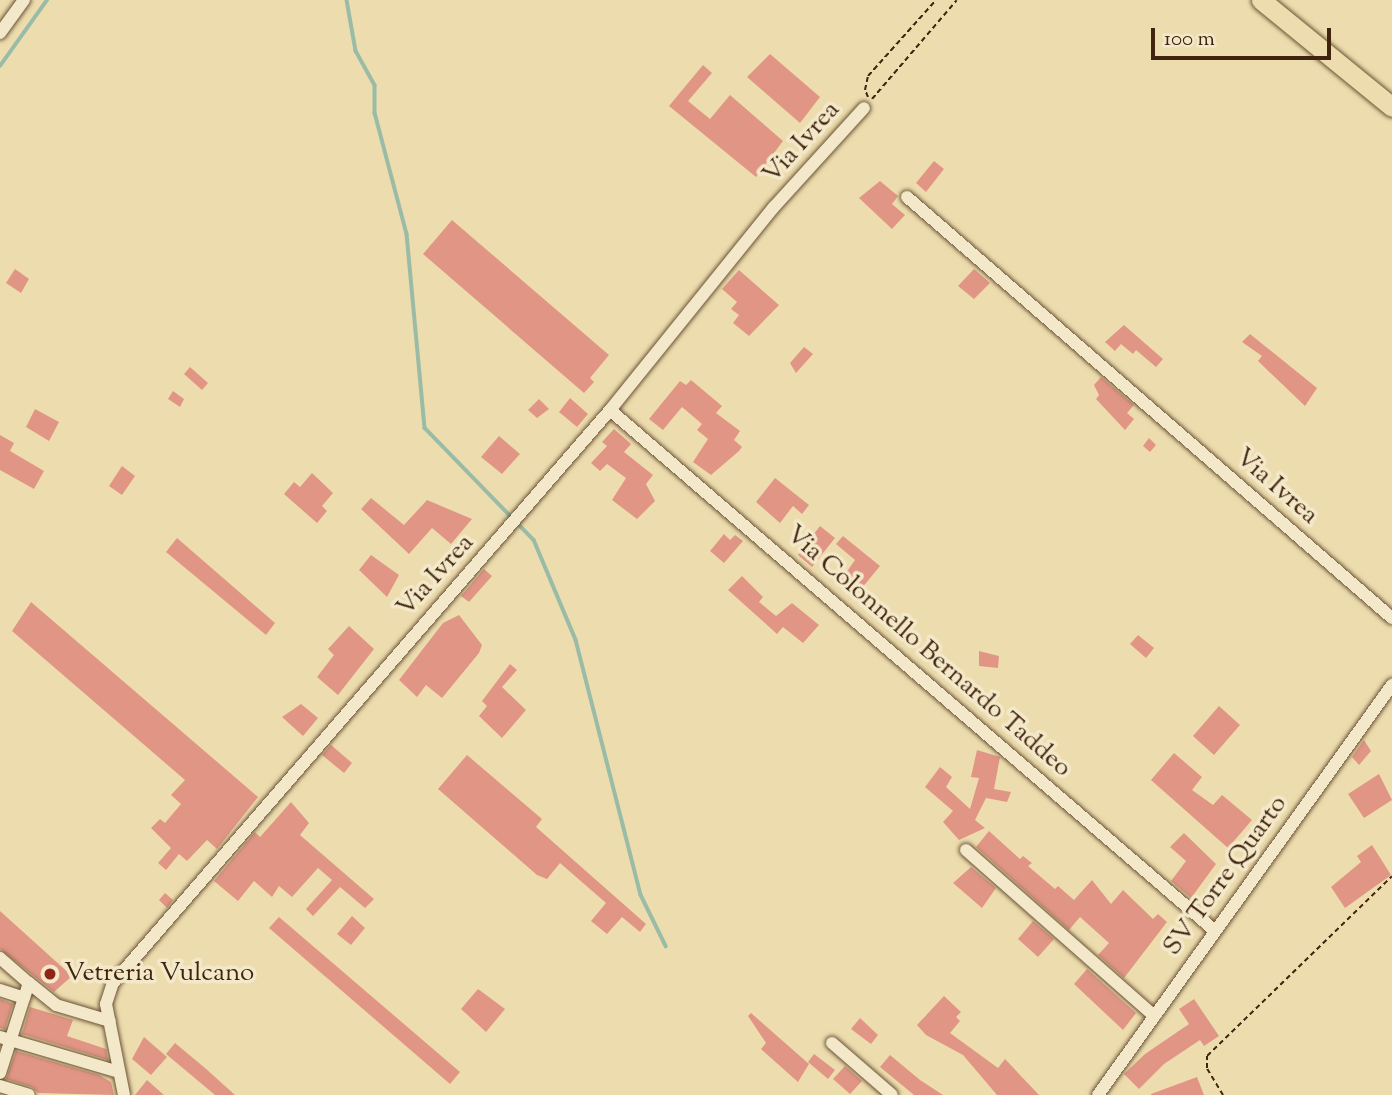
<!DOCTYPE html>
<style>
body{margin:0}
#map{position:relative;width:1392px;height:1095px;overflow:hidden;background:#edddae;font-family:"Sorts Mill Goudy",serif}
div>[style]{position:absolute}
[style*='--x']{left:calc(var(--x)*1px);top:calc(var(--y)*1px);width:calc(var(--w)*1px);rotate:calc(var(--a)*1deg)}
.stream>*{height:3.5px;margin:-1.75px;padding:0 1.75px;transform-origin:1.75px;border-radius:1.75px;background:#9abca7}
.building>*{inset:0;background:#e19685}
.path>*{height:2px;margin-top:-1px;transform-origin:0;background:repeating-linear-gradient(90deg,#40240e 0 5px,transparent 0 8.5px)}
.roads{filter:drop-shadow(0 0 2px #6b5236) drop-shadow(0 0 2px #6b5236)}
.minor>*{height:12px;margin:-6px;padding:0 6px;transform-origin:6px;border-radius:6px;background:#f3e9ca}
.trunk>*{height:19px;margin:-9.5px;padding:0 9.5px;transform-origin:9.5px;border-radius:9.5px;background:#edddae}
.dots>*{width:19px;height:19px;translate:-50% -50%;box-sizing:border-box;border:4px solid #f3e9ca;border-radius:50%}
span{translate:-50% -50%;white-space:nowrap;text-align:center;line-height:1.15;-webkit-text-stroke:7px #f3e9ca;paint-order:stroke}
.street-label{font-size:26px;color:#40240e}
.poi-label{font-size:26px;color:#40240e}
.left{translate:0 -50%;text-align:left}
.scale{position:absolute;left:1151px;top:28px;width:180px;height:32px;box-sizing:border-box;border:4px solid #40240e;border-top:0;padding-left:9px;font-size:21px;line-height:24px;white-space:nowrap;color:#40240e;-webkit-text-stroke:5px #f3e9ca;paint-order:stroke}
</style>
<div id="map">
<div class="stream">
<div style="--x:347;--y:0;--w:52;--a:80"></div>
<div style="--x:356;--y:51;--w:39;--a:61"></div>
<div style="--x:375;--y:85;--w:28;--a:90"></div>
<div style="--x:375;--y:113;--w:125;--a:75.2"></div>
<div style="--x:407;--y:234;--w:195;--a:84.7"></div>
<div style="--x:425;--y:428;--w:156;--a:45.8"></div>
<div style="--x:534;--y:540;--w:108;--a:67.2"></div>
<div style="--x:576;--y:640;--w:263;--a:75.7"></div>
<div style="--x:641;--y:895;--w:57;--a:63.9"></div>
<div style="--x:0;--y:66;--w:81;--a:-54.5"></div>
</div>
<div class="building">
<div style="clip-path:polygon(770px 54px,820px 97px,800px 123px,747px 77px)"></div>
<div style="clip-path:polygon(703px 65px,712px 73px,688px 101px,710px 119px,730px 95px,783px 141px,756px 177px,669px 106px)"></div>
<div style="clip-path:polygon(934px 161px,944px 169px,926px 192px,916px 183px)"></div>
<div style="clip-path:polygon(880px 181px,898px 196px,892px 204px,905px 215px,892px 229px,859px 198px)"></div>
<div style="clip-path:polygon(452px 220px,609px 355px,590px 378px,594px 382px,584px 393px,423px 254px)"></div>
<div style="clip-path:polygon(15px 269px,29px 279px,21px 293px,6px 283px)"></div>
<div style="clip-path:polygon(974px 269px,990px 283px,974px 299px,958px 286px)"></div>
<div style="clip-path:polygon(739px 270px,779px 305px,749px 336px,733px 323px,739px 315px,731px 309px,737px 302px,722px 289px)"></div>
<div style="clip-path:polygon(1124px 325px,1163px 359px,1156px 367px,1136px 350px,1133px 354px,1121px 344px,1115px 351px,1105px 342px)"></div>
<div style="clip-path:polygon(1250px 334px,1317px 388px,1305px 406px,1258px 361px,1262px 356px,1242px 342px)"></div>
<div style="clip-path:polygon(804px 347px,813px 354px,796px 373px,790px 363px)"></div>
<div style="clip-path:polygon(190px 367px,208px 383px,202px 390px,184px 374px)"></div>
<div style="clip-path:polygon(1101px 377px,1134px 405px,1127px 413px,1134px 419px,1125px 430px,1096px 399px,1099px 395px,1094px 385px)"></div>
<div style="clip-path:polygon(691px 380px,722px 406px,716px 413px,740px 431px,734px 440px,742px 447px,739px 451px,711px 475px,693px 462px,708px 439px,697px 430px,702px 424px,682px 407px,663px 430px,649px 419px,680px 381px,686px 385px)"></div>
<div style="clip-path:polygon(173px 391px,184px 399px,180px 407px,168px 399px)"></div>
<div style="clip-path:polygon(570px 398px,588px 414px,577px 427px,559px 412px)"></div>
<div style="clip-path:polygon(539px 399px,549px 409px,537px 418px,528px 410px)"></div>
<div style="clip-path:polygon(35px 409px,59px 422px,49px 441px,26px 427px)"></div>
<div style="clip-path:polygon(614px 429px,631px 444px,624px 452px,653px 475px,646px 484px,655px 501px,637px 519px,612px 500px,626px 478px,607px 464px,600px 471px,591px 463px,607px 446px,602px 442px)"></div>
<div style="clip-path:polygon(0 435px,14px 443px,10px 451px,44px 471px,34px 489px,0 470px)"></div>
<div style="clip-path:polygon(499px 436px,520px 454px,502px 474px,481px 457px)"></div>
<div style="clip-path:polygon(1149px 438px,1156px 445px,1150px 452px,1143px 446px)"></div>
<div style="clip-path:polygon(122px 466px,135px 476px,122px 495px,109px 486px)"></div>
<div style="clip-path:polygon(312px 473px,333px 493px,322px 506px,327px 511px,317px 523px,284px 494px,294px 482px,300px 487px)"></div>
<div style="clip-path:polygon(775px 478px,809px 505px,802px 514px,793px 506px,780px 523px,756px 502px)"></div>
<div style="clip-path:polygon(371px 498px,404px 525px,427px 500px,472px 519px,451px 544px,432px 528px,409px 554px,361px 509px)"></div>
<div style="clip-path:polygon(820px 526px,835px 538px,812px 567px,798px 555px,807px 543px,802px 539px,808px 531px,813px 535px)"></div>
<div style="clip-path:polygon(724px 534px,730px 540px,735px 535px,743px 541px,724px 563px,710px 551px)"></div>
<div style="clip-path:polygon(843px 536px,880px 566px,857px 594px,841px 580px,855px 560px,836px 544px)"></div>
<div style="clip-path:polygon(177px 538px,275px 623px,266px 635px,166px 552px)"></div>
<div style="clip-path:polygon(371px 555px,399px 575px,387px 597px,359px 570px)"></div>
<div style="clip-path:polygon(484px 569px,492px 576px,469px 602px,461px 596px)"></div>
<div style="clip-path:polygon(742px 576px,763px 597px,759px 602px,776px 616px,792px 603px,819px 625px,803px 643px,783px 627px,777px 634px,728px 590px)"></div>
<div style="clip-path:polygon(31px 602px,258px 797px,217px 849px,207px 840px,187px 861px,179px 854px,166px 870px,158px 863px,171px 848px,151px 828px,160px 819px,165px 823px,181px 804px,171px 795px,185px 780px,12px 631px)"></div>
<div style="clip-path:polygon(459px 615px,482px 645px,479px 653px,442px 698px,426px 685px,417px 697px,399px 680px,443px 623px)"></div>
<div style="clip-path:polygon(349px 626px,374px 649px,338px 695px,317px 677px,334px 655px,328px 649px)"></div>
<div style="clip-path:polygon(1138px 635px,1154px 648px,1146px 658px,1130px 644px)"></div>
<div style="clip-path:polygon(979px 651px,999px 656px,998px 668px,979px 666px)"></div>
<div style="clip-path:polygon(510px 664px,517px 670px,502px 687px,526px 710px,502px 738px,479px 716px,487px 706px,482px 701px)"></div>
<div style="clip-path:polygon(301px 704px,318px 718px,303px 736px,282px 717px)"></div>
<div style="clip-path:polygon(1219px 706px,1240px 725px,1214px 755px,1193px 736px)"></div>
<div style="clip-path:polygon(1364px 740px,1371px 751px,1359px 765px,1352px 757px)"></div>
<div style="clip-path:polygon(331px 745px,352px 763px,344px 773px,322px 755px)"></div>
<div style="clip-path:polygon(977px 750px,1000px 757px,994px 789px,1011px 792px,1007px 802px,986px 798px,975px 820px,985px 828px,959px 840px,943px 822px,953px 811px,925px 787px,940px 767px,952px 777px,946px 787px,970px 809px,979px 778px,971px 777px)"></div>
<div style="clip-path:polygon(1174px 753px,1202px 777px,1192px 790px,1213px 805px,1222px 795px,1252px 820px,1228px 848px,1151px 780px)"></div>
<div style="clip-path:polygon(467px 755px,542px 819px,536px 827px,646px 924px,640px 932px,622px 917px,607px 934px,591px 921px,606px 903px,560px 863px,547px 879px,537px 875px,438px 789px)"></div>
<div style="clip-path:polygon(1379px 774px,1392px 800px,1364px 818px,1348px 794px)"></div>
<div style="clip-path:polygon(291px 802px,309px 823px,300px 835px,374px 899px,365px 908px,340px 887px,313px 916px,306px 909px,332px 880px,318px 868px,292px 897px,279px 886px,272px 897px,254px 881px,238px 901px,214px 881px,255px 832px,260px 837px)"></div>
<div style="clip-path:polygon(989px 831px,1020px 859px,1023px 856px,1032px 863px,1028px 866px,1055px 889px,1058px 886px,1074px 900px,1092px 880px,1111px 904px,1123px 890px,1153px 919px,1158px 914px,1167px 922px,1124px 978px,1098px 955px,1109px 943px,1080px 917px,1069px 930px,976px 847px)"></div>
<div style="clip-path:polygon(1184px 833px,1216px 864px,1191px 898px,1171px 881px,1186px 861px,1170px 847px)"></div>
<div style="clip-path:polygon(1372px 845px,1391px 875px,1345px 908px,1331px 887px,1361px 862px,1357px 856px)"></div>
<div style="clip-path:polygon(971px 867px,996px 888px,982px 908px,953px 883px)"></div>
<div style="clip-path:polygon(165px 893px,173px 900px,167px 908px,159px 900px)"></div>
<div style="clip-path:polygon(0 911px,72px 976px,54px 992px,0 949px)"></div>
<div style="clip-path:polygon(352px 916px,365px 928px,351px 945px,337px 934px)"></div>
<div style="clip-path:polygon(279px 917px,460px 1072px,450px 1084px,269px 928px)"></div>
<div style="clip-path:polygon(1033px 921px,1054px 939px,1038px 957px,1018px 939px)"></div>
<div style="clip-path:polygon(1087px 969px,1136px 1013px,1123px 1030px,1074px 984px)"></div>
<div style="clip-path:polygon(478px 989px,505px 1009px,486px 1032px,461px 1009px)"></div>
<div style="clip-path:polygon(944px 996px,961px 1012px,956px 1017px,960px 1021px,950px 1033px,998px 1068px,1005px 1059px,1039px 1095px,997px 1095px,963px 1055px,926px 1035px,917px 1025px)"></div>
<div style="clip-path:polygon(0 999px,13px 1004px,5px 1029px,0 1028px)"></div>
<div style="clip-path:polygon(1194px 999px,1219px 1036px,1204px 1046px,1200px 1040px,1164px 1064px,1139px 1089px,1124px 1074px,1145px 1054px,1189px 1024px,1179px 1009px)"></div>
<div style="clip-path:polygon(30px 1007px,73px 1020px,67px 1036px,106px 1049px,108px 1060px,22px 1034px)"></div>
<div style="clip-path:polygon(751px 1013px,809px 1064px,798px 1082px,761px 1049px,766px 1043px,748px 1016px)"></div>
<div style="clip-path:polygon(860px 1018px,878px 1035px,871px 1044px,851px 1029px)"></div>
<div style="clip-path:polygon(144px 1037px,167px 1057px,151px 1075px,132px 1059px)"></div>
<div style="clip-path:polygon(175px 1043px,205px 1068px,235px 1095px,215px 1095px,166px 1054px)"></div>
<div style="clip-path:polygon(16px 1051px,99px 1075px,111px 1082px,114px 1095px,38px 1093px,32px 1087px,6px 1079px)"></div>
<div style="clip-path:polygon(814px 1054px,835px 1070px,828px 1079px,808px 1062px)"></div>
<div style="clip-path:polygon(890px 1055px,920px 1080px,943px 1095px,914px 1095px,880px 1067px)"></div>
<div style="clip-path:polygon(845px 1066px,862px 1081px,850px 1094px,833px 1079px)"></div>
<div style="clip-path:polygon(1197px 1077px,1204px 1095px,1151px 1095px,1151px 1094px)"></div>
<div style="clip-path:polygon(147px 1080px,164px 1095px,135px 1095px)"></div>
</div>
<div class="path">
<div style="--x:868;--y:97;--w:8;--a:-113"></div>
<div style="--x:865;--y:90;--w:14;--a:-78"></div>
<div style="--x:868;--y:76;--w:102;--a:-48.2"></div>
<div style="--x:872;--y:99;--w:130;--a:-49.4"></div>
<div style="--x:1223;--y:1095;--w:31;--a:-121"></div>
<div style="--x:1207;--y:1068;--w:12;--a:-90"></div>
<div style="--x:1207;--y:1056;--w:258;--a:-44.2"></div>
</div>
<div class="roads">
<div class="minor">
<div style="--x:0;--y:33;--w:41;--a:-54"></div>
<div style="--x:907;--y:197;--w:642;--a:40.96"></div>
<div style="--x:610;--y:410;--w:797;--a:40.73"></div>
<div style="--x:966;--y:850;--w:251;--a:41.4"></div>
<div style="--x:0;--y:958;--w:38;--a:41"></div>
<div style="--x:0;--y:990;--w:25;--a:18"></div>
<div style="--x:24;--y:998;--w:16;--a:-72"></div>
<div style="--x:29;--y:983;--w:35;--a:39"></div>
<div style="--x:56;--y:1005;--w:56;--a:16.5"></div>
<div style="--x:0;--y:1037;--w:124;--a:16.4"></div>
<div style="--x:832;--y:1043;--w:79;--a:40.9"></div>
<div style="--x:0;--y:1073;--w:79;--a:-72.3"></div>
<div style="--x:0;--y:1086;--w:30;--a:17"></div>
<div style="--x:124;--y:1095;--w:93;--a:-101.2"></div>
<div style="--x:106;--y:1004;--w:22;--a:-72"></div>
<div style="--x:113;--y:983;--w:759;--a:-49.06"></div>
<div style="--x:610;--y:410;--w:260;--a:-51.1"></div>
<div style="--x:773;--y:208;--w:135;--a:-47.7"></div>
<div style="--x:1098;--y:1095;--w:505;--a:-54.36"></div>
</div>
<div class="trunk">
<div style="--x:1261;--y:0;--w:169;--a:39.2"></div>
</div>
</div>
<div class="dots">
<div style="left:50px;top:974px;background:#8f2418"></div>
</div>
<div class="street-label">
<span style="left:802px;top:143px;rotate:-48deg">Via Ivrea</span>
<span style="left:1276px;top:487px;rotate:41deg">Via Ivrea</span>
<span style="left:436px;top:576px;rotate:-48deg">Via Ivrea</span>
<span style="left:928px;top:652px;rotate:41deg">Via Colonnello Bernardo Taddeo</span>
<span style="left:1226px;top:876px;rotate:-54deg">SV Torre Quarto</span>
</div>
<div class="poi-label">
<span class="left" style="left:64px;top:974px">Vetreria Vulcano</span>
</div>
<div class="scale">100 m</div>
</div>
